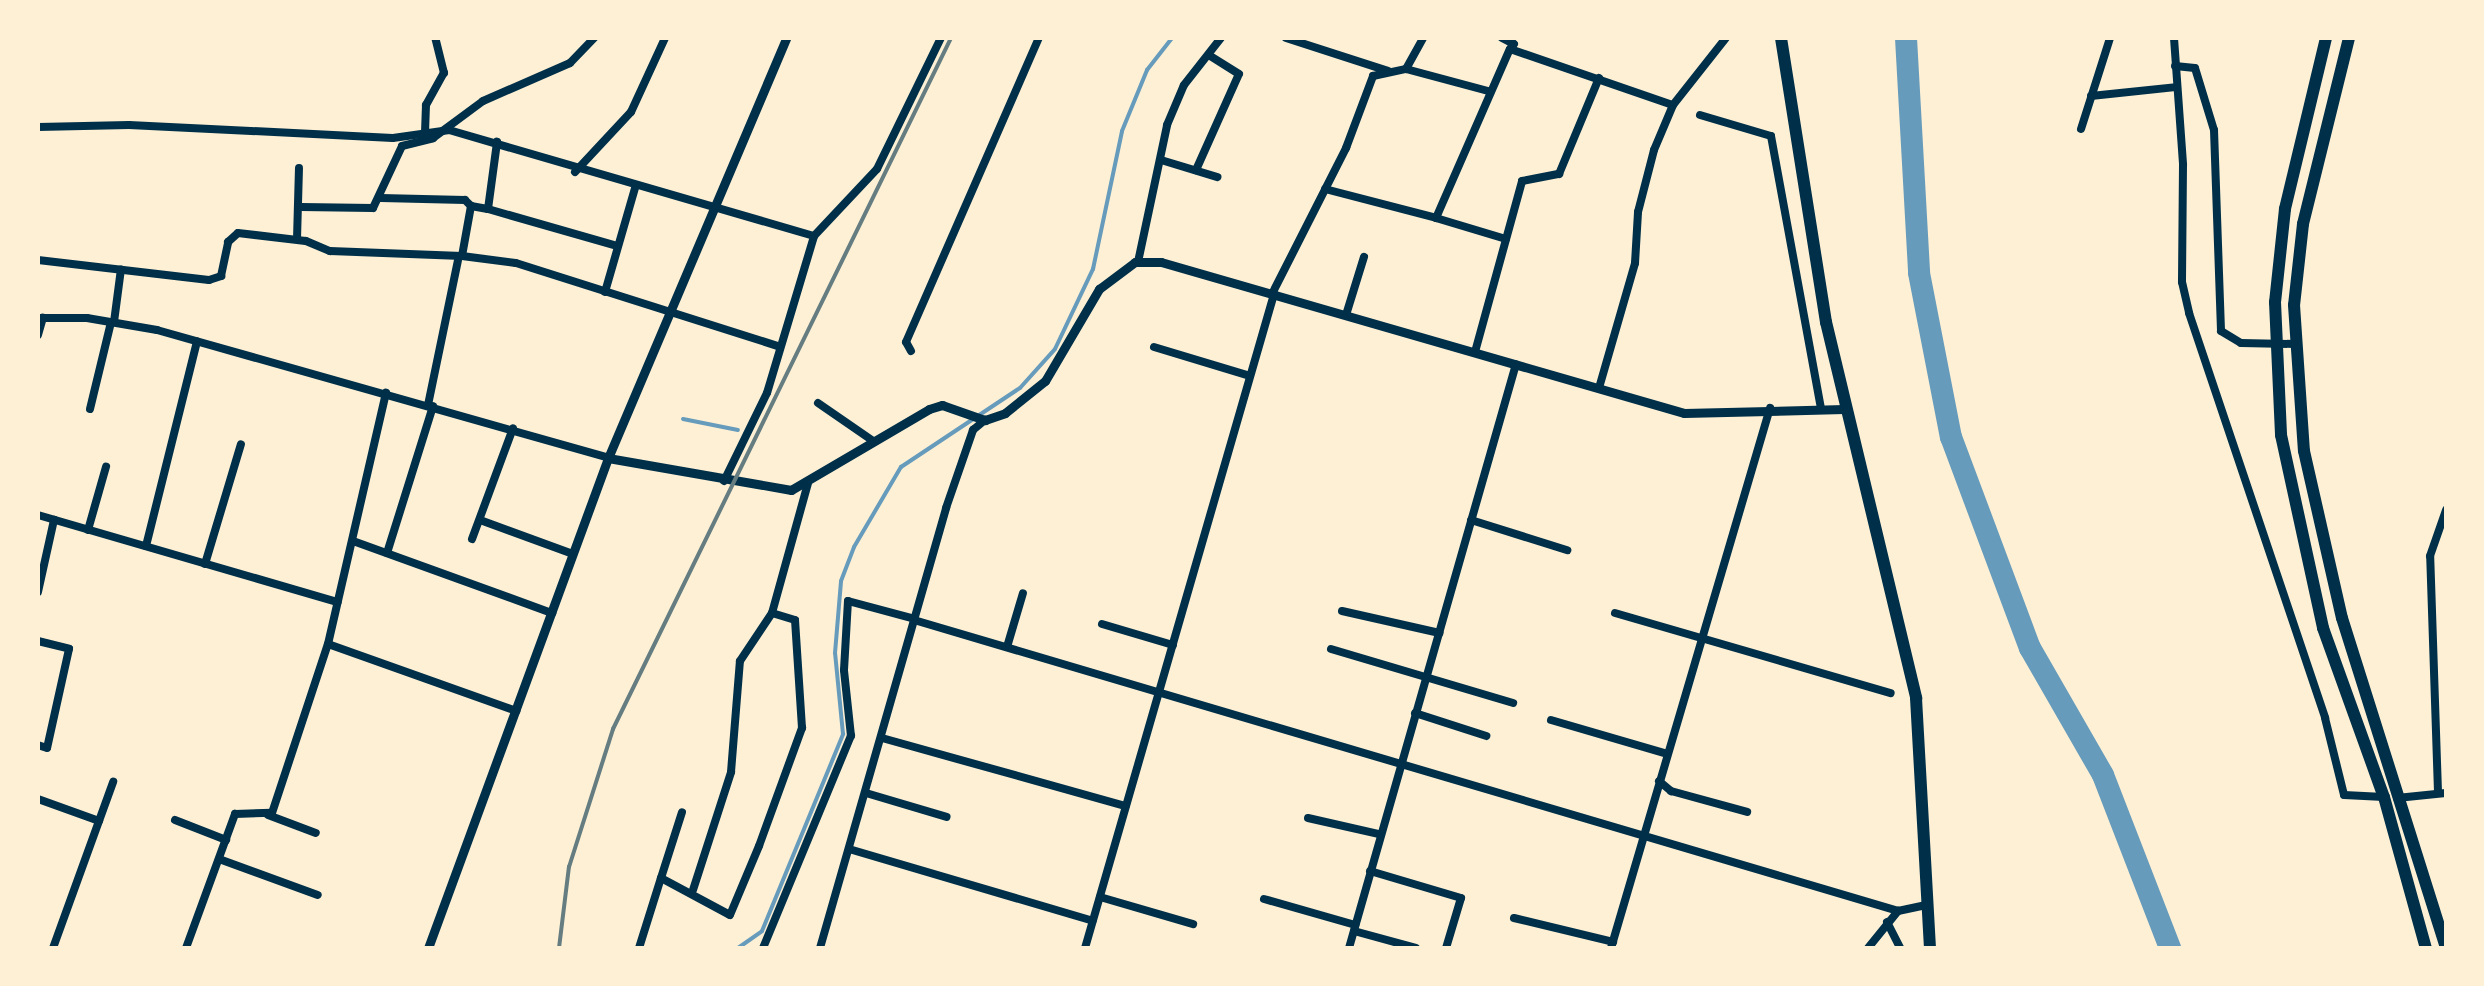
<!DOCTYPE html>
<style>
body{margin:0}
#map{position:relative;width:2484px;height:986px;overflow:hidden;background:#fdf0d5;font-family:Signika,sans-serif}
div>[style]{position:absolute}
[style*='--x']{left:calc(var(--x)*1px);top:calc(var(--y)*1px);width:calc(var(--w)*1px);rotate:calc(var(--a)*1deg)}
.stream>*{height:4px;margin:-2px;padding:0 2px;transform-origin:2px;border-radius:2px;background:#669bbc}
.river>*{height:22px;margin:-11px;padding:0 11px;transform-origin:11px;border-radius:11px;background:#669bbc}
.minor>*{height:8px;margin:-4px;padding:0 4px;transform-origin:4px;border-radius:4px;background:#003049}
.tertiary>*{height:9px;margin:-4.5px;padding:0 4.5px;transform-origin:4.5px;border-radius:4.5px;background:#003049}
.trunk>*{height:12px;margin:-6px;padding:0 6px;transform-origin:6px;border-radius:6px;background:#003049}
.rail>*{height:4px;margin:-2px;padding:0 2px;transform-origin:2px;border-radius:2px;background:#657d81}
span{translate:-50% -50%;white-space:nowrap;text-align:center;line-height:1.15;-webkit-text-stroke:8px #fdf0d5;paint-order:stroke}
.frame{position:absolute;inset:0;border:40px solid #fdf0d5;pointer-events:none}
</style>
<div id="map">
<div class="stream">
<div style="--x:683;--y:419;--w:56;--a:11.3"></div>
<div style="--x:738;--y:948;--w:29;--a:-35"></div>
<div style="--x:762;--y:931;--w:213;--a:-67.6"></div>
<div style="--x:843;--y:734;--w:81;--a:-95.6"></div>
<div style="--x:835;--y:653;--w:72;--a:-85.2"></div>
<div style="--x:841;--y:581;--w:36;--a:-69"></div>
<div style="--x:854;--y:547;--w:93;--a:-59.6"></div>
<div style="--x:901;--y:467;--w:143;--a:-33.6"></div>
<div style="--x:1020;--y:388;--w:52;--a:-48.1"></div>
<div style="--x:1055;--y:349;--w:89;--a:-64.6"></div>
<div style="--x:1093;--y:269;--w:141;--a:-78.1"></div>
<div style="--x:1122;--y:131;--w:66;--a:-67.7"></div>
<div style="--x:1147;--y:70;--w:41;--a:-52"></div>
</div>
<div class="river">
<div style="--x:1906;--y:38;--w:235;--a:86.8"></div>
<div style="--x:1919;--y:273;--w:167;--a:79"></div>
<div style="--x:1951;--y:437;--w:225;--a:69.5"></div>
<div style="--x:2030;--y:648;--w:146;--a:60.1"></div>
<div style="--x:2103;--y:775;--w:186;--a:68.8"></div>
</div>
<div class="minor">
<div style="--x:1286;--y:38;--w:107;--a:17.9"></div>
<div style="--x:1502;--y:38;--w:13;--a:27"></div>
<div style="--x:1514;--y:44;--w:6;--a:129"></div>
<div style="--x:2174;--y:38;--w:127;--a:85.9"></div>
<div style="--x:2183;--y:165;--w:117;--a:90.5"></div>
<div style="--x:2182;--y:282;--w:32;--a:77"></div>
<div style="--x:2189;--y:313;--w:427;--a:71.4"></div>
<div style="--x:2325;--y:718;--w:79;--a:76.1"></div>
<div style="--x:2344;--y:795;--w:40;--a:2.9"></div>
<div style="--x:2175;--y:66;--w:20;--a:6"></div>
<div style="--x:2195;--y:68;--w:65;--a:73"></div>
<div style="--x:2214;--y:130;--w:201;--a:88"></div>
<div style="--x:2221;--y:331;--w:23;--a:31"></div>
<div style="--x:2241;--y:343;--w:54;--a:1.1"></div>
<div style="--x:1406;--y:69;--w:85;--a:15"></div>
<div style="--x:2091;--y:96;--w:85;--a:-6"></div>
<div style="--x:1700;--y:115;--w:74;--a:16.5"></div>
<div style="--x:1771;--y:136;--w:277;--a:79.6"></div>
<div style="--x:38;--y:127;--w:91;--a:-1.3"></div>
<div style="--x:129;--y:125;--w:264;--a:2.8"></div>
<div style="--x:393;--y:138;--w:57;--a:-8.1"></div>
<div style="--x:449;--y:130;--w:380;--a:16.2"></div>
<div style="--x:2081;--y:129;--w:96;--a:-72.3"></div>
<div style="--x:425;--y:133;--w:28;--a:-88"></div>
<div style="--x:426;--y:105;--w:37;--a:-61"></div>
<div style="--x:444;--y:73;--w:36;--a:-104"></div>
<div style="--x:1161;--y:160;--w:59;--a:16.9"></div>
<div style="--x:1196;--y:170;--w:105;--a:-65.9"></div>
<div style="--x:1239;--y:74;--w:36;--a:-148"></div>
<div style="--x:575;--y:172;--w:82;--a:-47"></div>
<div style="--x:631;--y:112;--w:81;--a:-65.3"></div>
<div style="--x:1325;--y:189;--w:115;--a:14.6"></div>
<div style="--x:1436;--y:218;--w:184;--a:-66.4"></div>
<div style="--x:1510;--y:49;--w:172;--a:19"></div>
<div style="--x:381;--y:198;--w:84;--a:1.4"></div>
<div style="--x:465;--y:200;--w:8;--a:45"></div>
<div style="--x:301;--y:207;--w:72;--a:0.8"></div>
<div style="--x:373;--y:208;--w:68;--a:-64.9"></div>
<div style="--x:402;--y:146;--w:32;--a:-14"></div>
<div style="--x:433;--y:138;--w:62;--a:-36.5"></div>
<div style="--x:483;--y:101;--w:95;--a:-23.6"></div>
<div style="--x:570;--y:63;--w:35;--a:-46"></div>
<div style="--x:488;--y:209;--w:134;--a:16"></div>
<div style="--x:1436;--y:218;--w:73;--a:16.7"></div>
<div style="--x:297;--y:239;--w:71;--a:-88.4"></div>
<div style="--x:462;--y:256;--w:51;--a:-79.8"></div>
<div style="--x:471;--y:206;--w:17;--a:10"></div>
<div style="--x:488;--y:209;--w:68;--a:-82.3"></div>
<div style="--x:38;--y:260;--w:172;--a:6.7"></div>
<div style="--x:209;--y:280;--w:13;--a:-18"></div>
<div style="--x:221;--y:276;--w:35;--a:-78"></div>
<div style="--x:228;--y:242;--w:13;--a:-42"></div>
<div style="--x:238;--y:233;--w:68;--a:6.7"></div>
<div style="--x:306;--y:241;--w:26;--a:23"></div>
<div style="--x:330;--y:251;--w:132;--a:2.2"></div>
<div style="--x:462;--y:256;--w:54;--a:7.4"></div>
<div style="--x:516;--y:263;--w:274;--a:17.6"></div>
<div style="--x:1138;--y:262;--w:140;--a:-78"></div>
<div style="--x:1167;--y:125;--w:43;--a:-67"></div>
<div style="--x:1184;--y:85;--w:60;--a:-51.8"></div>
<div style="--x:605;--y:292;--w:108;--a:-73.9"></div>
<div style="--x:1272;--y:294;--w:164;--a:-63.1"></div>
<div style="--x:1346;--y:148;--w:77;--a:-69.4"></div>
<div style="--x:1373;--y:76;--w:34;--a:-12"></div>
<div style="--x:1406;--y:69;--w:35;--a:-61"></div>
<div style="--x:1346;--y:315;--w:61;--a:-72.8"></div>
<div style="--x:38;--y:318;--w:49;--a:0"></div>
<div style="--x:87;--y:318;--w:71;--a:9.7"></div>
<div style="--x:157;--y:330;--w:469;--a:15.8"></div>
<div style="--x:114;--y:322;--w:53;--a:-82.5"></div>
<div style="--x:38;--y:335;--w:18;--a:-74"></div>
<div style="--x:1154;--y:347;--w:100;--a:16.8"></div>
<div style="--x:911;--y:351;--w:10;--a:-119"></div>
<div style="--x:906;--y:342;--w:332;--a:-66.4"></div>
<div style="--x:1475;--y:352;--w:177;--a:-74.6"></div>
<div style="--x:1522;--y:181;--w:38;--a:-11"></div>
<div style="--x:1559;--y:174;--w:104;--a:-67.4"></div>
<div style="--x:1599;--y:388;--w:130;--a:-73.9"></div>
<div style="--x:1635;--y:263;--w:51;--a:-86.6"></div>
<div style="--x:1638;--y:212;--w:64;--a:-75.5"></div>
<div style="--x:1654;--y:150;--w:49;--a:-67.1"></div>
<div style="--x:1673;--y:105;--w:85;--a:-51.7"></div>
<div style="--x:818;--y:403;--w:67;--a:34.6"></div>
<div style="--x:428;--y:405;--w:148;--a:-78.3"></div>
<div style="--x:90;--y:409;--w:89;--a:-76.4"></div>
<div style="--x:724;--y:481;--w:98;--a:-64"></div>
<div style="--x:767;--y:393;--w:164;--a:-73.3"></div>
<div style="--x:814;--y:236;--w:92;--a:-46.8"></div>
<div style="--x:877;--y:169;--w:146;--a:-64"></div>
<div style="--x:38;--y:515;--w:312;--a:16.2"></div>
<div style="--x:480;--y:520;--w:99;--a:20.1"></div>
<div style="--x:1471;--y:520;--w:101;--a:17.4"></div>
<div style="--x:88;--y:530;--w:66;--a:-74.1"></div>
<div style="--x:472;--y:539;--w:118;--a:-69.7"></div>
<div style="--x:353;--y:541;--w:212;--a:19.9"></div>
<div style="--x:146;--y:546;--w:211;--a:-76"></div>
<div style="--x:387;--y:553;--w:154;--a:-72.6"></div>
<div style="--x:205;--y:564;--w:125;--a:-73.3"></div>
<div style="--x:38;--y:592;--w:74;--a:-77.5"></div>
<div style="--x:1342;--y:611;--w:100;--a:12.7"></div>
<div style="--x:1615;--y:613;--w:287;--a:16.2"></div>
<div style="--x:914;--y:620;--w:1026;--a:16.47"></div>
<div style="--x:1102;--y:624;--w:74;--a:16.5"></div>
<div style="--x:38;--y:641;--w:32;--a:14"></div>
<div style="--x:69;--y:649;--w:101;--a:102.5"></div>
<div style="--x:47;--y:748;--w:9;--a:-162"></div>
<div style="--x:328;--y:644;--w:200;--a:19.6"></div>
<div style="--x:1007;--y:647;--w:56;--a:-73.5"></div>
<div style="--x:1331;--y:649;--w:190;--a:16.5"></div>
<div style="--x:1415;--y:713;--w:75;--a:17.9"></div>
<div style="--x:1551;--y:720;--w:121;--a:16.3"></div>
<div style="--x:882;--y:738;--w:253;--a:15.6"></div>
<div style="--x:1659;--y:781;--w:16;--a:40"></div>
<div style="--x:1671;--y:791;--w:79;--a:15.4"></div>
<div style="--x:2438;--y:792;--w:236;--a:-91.9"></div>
<div style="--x:2430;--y:556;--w:49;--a:-70.8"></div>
<div style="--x:866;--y:793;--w:84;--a:16.5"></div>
<div style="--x:2397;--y:798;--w:49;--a:-5.8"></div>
<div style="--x:38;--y:799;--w:65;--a:19.8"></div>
<div style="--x:268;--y:815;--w:51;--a:20.6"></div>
<div style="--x:1308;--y:818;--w:73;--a:12.7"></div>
<div style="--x:175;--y:820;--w:55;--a:21.4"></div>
<div style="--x:849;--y:849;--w:254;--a:16.4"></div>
<div style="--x:219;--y:859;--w:105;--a:20"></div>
<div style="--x:1370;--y:871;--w:95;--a:16.5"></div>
<div style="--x:1461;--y:898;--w:52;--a:106.7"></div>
<div style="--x:661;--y:878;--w:69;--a:-72.3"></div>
<div style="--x:693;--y:890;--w:124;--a:-72.1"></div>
<div style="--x:731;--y:772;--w:111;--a:-85.4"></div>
<div style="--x:740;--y:661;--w:58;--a:-56.3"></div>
<div style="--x:772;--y:613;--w:135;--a:-74.5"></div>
<div style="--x:1100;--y:897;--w:97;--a:16.2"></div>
<div style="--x:1264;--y:899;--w:95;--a:15.9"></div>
<div style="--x:1514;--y:918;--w:102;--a:13.6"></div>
<div style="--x:1887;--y:922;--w:29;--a:63"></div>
<div style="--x:1354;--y:931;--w:64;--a:15.3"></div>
<div style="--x:53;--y:948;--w:177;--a:-70.1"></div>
<div style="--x:186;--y:948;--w:143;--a:-69.9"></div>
<div style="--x:235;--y:814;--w:37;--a:-2"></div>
<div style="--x:272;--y:813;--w:178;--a:-71.7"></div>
<div style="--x:328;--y:644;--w:258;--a:-77"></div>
<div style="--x:639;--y:948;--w:73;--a:-72.6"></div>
<div style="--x:661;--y:878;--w:78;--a:28.2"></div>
<div style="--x:730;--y:915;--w:75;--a:-67.2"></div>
<div style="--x:759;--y:846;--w:126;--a:-70"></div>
<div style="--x:802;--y:728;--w:108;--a:-93.7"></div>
<div style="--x:795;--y:620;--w:24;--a:-163"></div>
<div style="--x:763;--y:948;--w:230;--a:-67.5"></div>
<div style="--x:851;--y:736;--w:66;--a:-96.1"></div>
<div style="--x:844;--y:670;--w:69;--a:-86.7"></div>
<div style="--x:848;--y:601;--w:69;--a:15"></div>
<div style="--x:820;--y:948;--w:458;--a:-74"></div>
<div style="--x:946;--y:508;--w:83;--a:-70.9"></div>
<div style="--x:973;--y:430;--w:16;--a:-40"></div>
<div style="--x:1085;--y:948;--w:681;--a:-73.88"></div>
<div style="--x:1349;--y:948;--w:607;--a:-74.04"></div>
<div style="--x:1611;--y:948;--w:563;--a:-73.59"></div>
<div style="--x:1868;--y:948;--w:48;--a:-51"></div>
<div style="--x:1898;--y:911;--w:30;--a:-12"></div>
</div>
<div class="tertiary">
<div style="--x:608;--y:458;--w:186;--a:9.9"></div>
<div style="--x:791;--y:490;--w:160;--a:-30.4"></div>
<div style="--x:929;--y:409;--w:14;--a:-17"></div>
<div style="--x:942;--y:405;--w:46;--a:19.2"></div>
<div style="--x:985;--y:420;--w:21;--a:-19"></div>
<div style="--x:1005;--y:413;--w:51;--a:-38.7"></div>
<div style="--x:1045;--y:381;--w:107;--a:-59.6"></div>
<div style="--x:1099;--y:289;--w:45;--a:-36.9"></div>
<div style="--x:1135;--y:262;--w:26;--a:0"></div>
<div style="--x:1161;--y:262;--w:544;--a:16.1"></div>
<div style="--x:1684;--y:413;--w:160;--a:-1.4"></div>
<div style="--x:428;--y:948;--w:522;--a:-69.83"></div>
<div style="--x:608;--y:458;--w:456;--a:-67"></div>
</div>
<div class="trunk">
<div style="--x:1781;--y:38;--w:288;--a:81"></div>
<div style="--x:1826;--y:322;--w:387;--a:76.5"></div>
<div style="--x:1916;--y:698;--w:250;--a:86.8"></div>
<div style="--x:2326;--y:38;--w:176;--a:103.5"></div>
<div style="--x:2285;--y:209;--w:94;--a:96.1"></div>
<div style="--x:2275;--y:302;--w:133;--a:87.4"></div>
<div style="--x:2281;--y:435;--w:198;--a:77.7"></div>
<div style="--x:2323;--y:628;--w:180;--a:70.2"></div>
<div style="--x:2384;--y:797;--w:157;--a:74.5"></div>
<div style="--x:2349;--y:38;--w:192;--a:103.9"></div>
<div style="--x:2303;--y:224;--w:81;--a:96.3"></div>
<div style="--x:2294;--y:305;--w:146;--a:86.1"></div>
<div style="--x:2304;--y:451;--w:171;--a:77.2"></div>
<div style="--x:2342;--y:618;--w:345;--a:72.5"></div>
</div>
<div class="rail">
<div style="--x:559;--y:948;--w:82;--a:-83"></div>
<div style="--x:569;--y:867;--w:145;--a:-72.3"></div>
<div style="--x:613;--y:729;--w:769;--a:-63.93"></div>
</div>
<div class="frame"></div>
</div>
